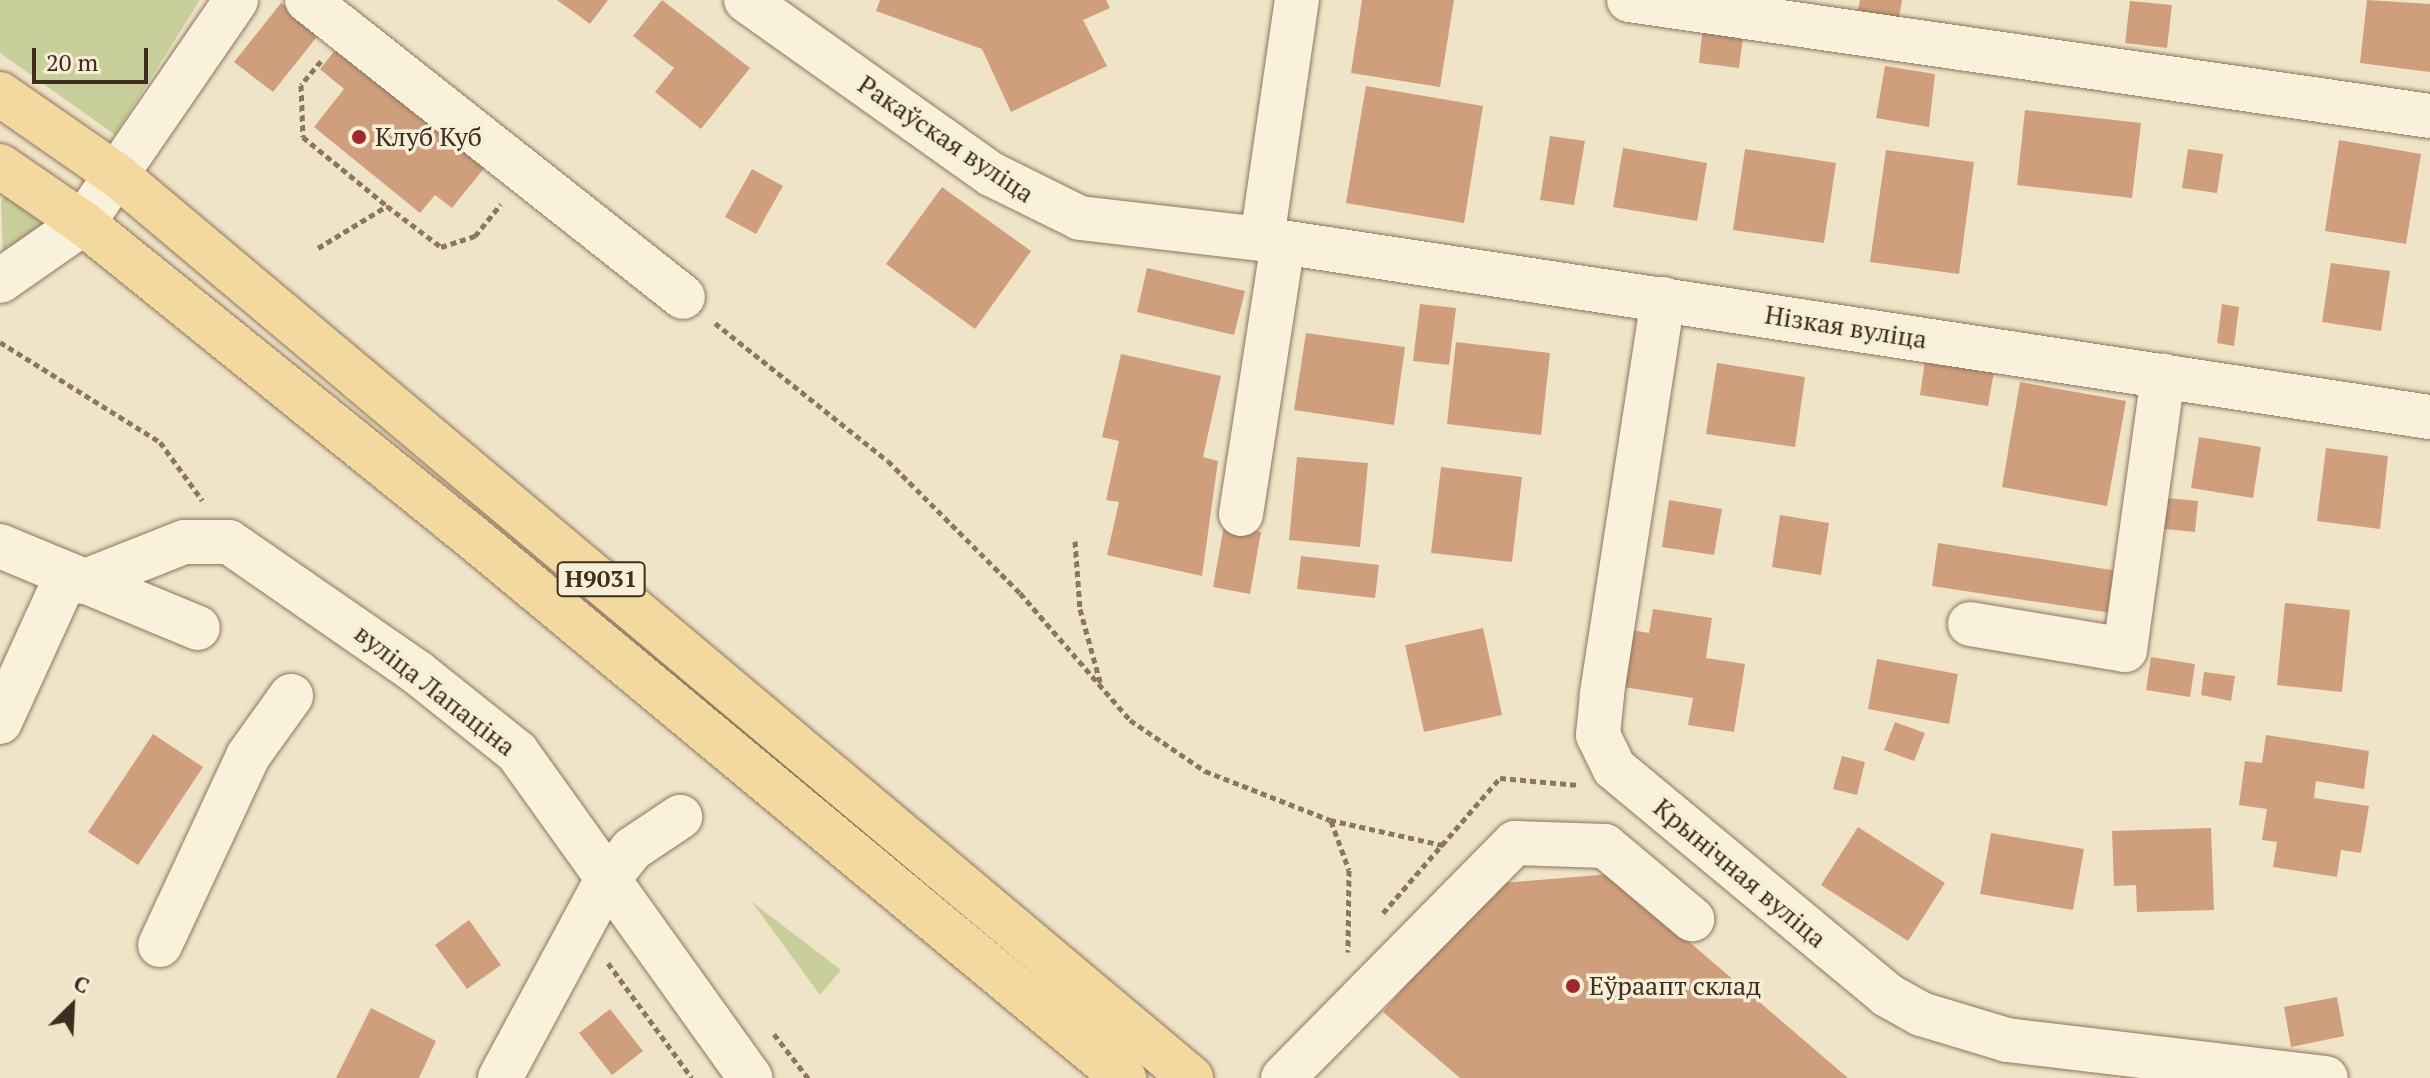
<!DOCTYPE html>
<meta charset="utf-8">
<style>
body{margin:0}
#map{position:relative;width:2430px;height:1078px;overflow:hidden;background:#f0e4c8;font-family:"PT Serif",serif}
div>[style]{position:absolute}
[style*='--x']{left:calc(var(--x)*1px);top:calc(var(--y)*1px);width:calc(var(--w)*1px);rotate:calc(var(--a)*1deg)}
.green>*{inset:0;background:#c9cf9b}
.building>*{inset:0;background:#cf9f7d}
.path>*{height:5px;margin-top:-2.5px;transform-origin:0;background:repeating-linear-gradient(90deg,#8d765c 0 6px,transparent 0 10px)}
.roads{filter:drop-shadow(0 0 2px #8d765c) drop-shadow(0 0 2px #8d765c)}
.minor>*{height:44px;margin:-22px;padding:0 22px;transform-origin:22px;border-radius:22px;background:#faf1dc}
.major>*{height:44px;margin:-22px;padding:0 22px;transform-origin:22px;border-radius:22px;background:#f3d9a0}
.dots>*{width:22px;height:22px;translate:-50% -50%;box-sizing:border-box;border:4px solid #f7eed8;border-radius:50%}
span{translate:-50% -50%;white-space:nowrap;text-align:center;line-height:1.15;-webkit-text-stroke:7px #f7eed8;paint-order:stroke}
.shield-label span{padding:2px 6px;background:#f7eed8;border:2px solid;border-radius:6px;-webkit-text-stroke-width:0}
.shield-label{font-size:24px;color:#3d2e20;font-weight:700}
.poi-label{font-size:26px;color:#3d2e20}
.left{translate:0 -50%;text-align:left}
.street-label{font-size:26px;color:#3d2e20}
.north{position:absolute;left:32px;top:966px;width:80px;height:80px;-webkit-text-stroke:6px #f7eed8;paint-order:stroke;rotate:24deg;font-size:22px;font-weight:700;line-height:32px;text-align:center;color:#3d2e20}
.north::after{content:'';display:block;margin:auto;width:28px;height:36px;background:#3d2e20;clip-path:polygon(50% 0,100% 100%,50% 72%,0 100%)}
.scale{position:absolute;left:32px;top:48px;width:116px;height:36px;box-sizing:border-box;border:4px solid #3d2e20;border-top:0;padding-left:10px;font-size:24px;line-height:28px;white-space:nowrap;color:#3d2e20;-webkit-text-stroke:6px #f7eed8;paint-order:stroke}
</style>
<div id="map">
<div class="green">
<div style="clip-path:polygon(0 0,200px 0,115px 135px,0 53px)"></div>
<div style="clip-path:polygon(9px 192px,53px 222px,3px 257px,1px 201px)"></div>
<div style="clip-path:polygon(751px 901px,841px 970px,820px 995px)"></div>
</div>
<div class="building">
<div style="clip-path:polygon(557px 0,608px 0,590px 24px)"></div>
<div style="clip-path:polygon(662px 0,750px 68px,701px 129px,655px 92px,674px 68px,633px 36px)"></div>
<div style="clip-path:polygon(880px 0,1106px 0,1110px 8px,1083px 20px,1107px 66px,1011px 112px,982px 49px,876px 11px)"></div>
<div style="clip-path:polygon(1362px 0,1454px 0,1440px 87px,1351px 73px)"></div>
<div style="clip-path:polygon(1860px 0,1902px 0,1898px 23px,1857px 16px)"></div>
<div style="clip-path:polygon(2367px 0,2430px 4px,2430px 72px,2360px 63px)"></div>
<div style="clip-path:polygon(2130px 1px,2172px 5px,2167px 48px,2125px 43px)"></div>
<div style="clip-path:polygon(281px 3px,319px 34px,273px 92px,234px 62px)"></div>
<div style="clip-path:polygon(1703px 25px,1744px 30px,1739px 68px,1699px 63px)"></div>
<div style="clip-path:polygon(345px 38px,493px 157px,452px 208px,435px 195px,420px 213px,314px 127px,344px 89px,320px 69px)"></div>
<div style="clip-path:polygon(1885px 66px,1935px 74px,1929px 127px,1876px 118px)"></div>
<div style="clip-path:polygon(1366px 86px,1483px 106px,1464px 223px,1346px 203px)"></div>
<div style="clip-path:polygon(2025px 110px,2141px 123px,2132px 198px,2017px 185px)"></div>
<div style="clip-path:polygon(1550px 136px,1585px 141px,1574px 205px,1540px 200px)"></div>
<div style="clip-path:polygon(2339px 140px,2421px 154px,2406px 244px,2325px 231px)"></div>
<div style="clip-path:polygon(1623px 148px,1707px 163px,1697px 221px,1613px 207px)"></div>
<div style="clip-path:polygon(1745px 149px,1836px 163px,1824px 243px,1733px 230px)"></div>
<div style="clip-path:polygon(2188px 149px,2223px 154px,2217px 193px,2182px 188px)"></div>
<div style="clip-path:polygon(1886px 150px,1974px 162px,1959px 274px,1870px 262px)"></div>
<div style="clip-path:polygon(752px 169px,783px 186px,756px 234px,725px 217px)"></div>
<div style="clip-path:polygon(942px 187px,1031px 251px,975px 329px,886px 264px)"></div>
<div style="clip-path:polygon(2331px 263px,2390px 271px,2381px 331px,2322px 322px)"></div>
<div style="clip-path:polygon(1147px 268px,1245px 291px,1234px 335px,1137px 312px)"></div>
<div style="clip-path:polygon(1420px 304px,1456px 308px,1449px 365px,1413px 361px)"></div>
<div style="clip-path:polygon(2222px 304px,2239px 307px,2234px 346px,2217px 343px)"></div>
<div style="clip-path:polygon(1306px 333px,1405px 347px,1394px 425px,1294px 410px)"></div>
<div style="clip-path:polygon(1456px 342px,1550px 353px,1541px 435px,1447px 424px)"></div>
<div style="clip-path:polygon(1121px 354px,1221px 376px,1203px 457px,1218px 461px,1202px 576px,1107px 555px,1119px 502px,1106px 500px,1119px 441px,1102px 437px)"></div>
<div style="clip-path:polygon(1926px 354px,1995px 365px,1988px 406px,1920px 395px)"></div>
<div style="clip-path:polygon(1717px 363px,1805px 377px,1795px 447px,1706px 434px)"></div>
<div style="clip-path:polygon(2020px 382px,2126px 401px,2107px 506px,2002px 487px)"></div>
<div style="clip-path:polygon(2199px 437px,2261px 447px,2253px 498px,2191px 488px)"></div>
<div style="clip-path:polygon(2326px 448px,2388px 456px,2380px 529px,2317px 521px)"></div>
<div style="clip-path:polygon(1297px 457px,1368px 463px,1360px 547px,1289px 540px)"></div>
<div style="clip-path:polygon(1441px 467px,1522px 477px,1512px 562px,1431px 553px)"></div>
<div style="clip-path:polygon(2157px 497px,2198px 501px,2195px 532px,2155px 528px)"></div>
<div style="clip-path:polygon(1669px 500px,1722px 509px,1714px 555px,1662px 547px)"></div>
<div style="clip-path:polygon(1780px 515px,1829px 523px,1821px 575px,1772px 567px)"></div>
<div style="clip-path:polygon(1224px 526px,1261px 532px,1250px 594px,1213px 587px)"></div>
<div style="clip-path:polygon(1938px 543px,2118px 571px,2111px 613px,1932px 586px)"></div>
<div style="clip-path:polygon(1301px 556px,1379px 565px,1375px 598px,1297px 589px)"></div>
<div style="clip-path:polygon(2285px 603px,2350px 610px,2342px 692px,2277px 685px)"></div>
<div style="clip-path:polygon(1653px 609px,1712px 618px,1706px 658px,1745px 664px,1734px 732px,1688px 725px,1693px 698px,1617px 686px,1626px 629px,1649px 633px)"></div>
<div style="clip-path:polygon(1483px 628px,1502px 715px,1424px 732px,1405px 645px)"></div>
<div style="clip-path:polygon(2151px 657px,2195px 664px,2190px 697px,2146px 690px)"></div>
<div style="clip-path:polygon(1877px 659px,1958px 674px,1949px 724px,1868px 709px)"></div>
<div style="clip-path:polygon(2204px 672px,2235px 676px,2231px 701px,2201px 695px)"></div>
<div style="clip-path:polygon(1895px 722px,1925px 733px,1914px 761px,1884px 750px)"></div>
<div style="clip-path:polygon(153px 734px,203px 767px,138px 865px,88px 832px)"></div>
<div style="clip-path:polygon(2266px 735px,2369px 751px,2364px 789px,2316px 781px,2314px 798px,2369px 806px,2361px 853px,2341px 850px,2337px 877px,2273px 867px,2277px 842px,2262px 840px,2267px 809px,2239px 805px,2245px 761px,2262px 763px)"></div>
<div style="clip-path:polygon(1842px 756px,1865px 762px,1857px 795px,1833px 789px)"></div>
<div style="clip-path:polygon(1858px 827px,1945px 883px,1908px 941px,1821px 885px)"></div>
<div style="clip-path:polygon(2211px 828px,2214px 910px,2137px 912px,2136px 885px,2114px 886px,2112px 831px)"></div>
<div style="clip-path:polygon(1991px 833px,2084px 849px,2073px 910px,1980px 894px)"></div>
<div style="clip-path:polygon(1610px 874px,1848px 1078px,1460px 1078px,1383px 1012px,1492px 884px)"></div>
<div style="clip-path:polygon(469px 920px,501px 965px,467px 989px,435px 945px)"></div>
<div style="clip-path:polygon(2337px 997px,2344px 1036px,2291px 1047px,2284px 1007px)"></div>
<div style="clip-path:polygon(371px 1008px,436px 1041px,419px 1078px,336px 1078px)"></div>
<div style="clip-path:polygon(610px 1009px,643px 1051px,612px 1075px,579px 1033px)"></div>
</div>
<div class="path">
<div style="--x:321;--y:61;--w:31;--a:130"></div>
<div style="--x:301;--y:85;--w:52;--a:87.8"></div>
<div style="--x:303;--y:137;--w:109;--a:39.4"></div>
<div style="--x:318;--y:248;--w:81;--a:-31.3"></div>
<div style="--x:387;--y:206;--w:68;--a:37.2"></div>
<div style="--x:441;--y:247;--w:36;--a:-18"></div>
<div style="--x:475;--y:236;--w:41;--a:-50.9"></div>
<div style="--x:715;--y:323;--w:221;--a:38.6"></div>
<div style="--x:888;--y:461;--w:187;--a:45"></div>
<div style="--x:1020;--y:593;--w:168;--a:49.1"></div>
<div style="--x:1130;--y:720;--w:91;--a:34.2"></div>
<div style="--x:1205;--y:771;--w:134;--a:21.4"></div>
<div style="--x:1330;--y:820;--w:116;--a:12.5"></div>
<div style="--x:0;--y:342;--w:189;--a:32"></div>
<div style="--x:160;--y:442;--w:72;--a:54.1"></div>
<div style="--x:1075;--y:541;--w:68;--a:85.8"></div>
<div style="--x:1080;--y:609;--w:79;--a:74.6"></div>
<div style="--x:1331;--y:821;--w:52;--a:69.8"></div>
<div style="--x:1349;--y:870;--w:82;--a:90.7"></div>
<div style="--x:1383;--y:913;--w:179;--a:-49.1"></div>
<div style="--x:1500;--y:778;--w:79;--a:5.1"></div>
<div style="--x:608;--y:963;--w:142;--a:53.9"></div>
<div style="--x:774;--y:1034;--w:56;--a:52.3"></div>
</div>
<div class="roads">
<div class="minor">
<div style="--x:307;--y:0;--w:479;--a:38.3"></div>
<div style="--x:746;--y:0;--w:301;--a:35.4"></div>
<div style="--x:991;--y:174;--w:99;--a:26.3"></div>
<div style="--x:1080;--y:218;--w:183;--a:6.6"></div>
<div style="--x:1262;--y:239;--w:1181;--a:8.67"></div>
<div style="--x:1629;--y:0;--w:809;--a:8.24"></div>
<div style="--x:1262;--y:239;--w:242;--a:-81.7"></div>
<div style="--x:0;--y:281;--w:101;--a:-34.9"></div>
<div style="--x:83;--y:223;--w:270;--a:-55.5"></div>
<div style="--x:1663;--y:299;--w:401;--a:98.8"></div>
<div style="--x:1602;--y:695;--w:40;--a:95.7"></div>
<div style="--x:1598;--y:735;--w:37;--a:64"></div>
<div style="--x:1614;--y:768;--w:355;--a:39.7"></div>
<div style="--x:1887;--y:995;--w:39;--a:29"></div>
<div style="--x:1921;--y:1014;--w:90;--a:16.8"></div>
<div style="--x:2007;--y:1040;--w:321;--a:6.8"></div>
<div style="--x:1241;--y:514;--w:275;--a:-81.2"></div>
<div style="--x:0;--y:546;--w:214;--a:22.5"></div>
<div style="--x:83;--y:582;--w:109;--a:-21.6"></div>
<div style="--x:184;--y:542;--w:45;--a:0"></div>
<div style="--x:229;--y:542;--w:230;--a:34.7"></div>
<div style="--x:418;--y:673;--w:127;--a:38.6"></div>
<div style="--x:517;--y:752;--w:401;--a:54.4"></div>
<div style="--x:1970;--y:624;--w:157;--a:9.5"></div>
<div style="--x:2125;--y:650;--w:277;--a:-82.1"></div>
<div style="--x:0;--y:722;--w:162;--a:-65.5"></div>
<div style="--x:160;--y:945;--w:208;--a:-65"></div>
<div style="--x:248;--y:756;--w:74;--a:-54.4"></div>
<div style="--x:500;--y:1078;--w:221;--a:-61.7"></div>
<div style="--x:605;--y:883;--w:43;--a:-51.5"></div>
<div style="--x:632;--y:849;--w:58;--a:-33.7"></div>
<div style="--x:1283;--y:1078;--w:330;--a:-45.4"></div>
<div style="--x:1515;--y:843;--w:90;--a:1.9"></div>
<div style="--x:1605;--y:846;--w:114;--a:40"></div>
</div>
<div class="major">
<div style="--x:0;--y:94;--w:144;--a:34.8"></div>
<div style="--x:118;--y:176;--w:1402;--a:40.05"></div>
<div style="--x:0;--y:166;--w:101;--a:34.5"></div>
<div style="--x:83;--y:223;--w:499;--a:38.9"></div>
<div style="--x:471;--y:536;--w:849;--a:39.69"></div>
</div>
</div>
<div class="dots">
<div style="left:359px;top:137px;background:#9e2a2b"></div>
<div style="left:1573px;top:986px;background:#9e2a2b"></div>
</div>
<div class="shield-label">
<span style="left:601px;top:579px">Н9031</span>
</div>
<div class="poi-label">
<span class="left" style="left:375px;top:137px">Клуб Куб</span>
<span class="left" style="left:1589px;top:986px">Еўраапт склад</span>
</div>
<div class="street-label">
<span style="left:946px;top:139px;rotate:34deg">Ракаўская вуліца</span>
<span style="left:1846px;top:327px;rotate:9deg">Нізкая вуліца</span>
<span style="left:435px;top:690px;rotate:38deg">вуліца Лапаціна</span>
<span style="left:1740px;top:873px;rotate:40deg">Крынічная вуліца</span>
</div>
<div class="north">С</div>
<div class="scale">20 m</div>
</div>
